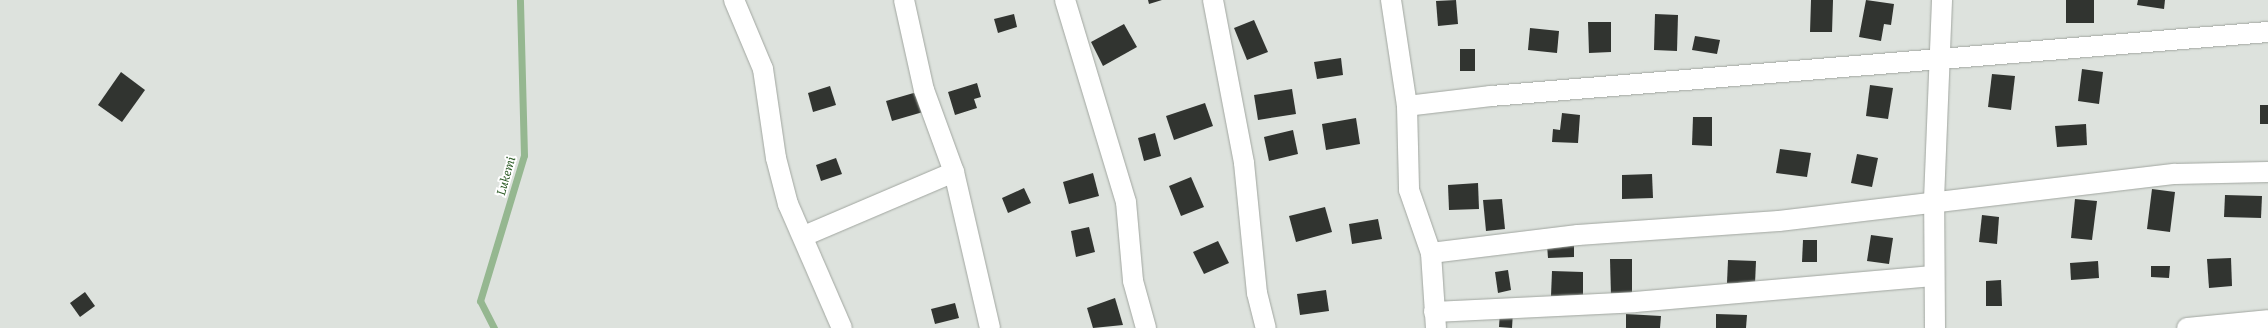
<!DOCTYPE html>
<style>
body{margin:0}
#map{position:relative;width:2268px;height:328px;overflow:hidden;background:#dde2dd;font-family:Literata,serif}
div>[style]{position:absolute}
[style*='--x']{left:calc(var(--x)*1px);top:calc(var(--y)*1px);width:calc(var(--w)*1px);rotate:calc(var(--a)*1deg)}
.stream>*{height:7px;margin:-3.5px;padding:0 3.5px;transform-origin:3.5px;border-radius:3.5px;background:#95b790}
.building>*{inset:0;background:#313430}
.roads{filter:drop-shadow(0 0 1px #a1a6a0) drop-shadow(0 0 1px #a1a6a0)}
.minor>*{height:20px;margin:-10px;padding:0 10px;transform-origin:10px;border-radius:10px;background:#fff}
span{translate:-50% -50%;white-space:nowrap;text-align:center;line-height:1.15;-webkit-text-stroke:4px #fff;paint-order:stroke}
.water-label{font-size:12px;color:#305e2a;font-style:italic}
</style>
<div id="map">
<div class="stream">
<div style="--x:494;--y:328;--w:30;--a:-117"></div>
<div style="--x:480;--y:301;--w:152;--a:-73.2"></div>
<div style="--x:524;--y:155;--w:155;--a:-91.5"></div>
</div>
<div class="building">
<div style="clip-path:polygon(1148px 0,1162px 0,1149px 4px)"></div>
<div style="clip-path:polygon(1456px 0,1458px 24px,1438px 26px,1436px 1px)"></div>
<div style="clip-path:polygon(1811px 0,1833px 0,1832px 32px,1810px 32px)"></div>
<div style="clip-path:polygon(1866px 0,1894px 4px,1891px 25px,1884px 24px,1881px 41px,1859px 37px)"></div>
<div style="clip-path:polygon(2066px 0,2094px 0,2094px 23px,2066px 23px)"></div>
<div style="clip-path:polygon(2138px 0,2165px 0,2164px 9px,2137px 5px)"></div>
<div style="clip-path:polygon(1014px 14px,1017px 27px,998px 33px,994px 19px)"></div>
<div style="clip-path:polygon(1655px 14px,1678px 15px,1677px 51px,1654px 50px)"></div>
<div style="clip-path:polygon(1254px 20px,1268px 52px,1247px 60px,1234px 28px)"></div>
<div style="clip-path:polygon(1588px 22px,1611px 22px,1611px 52px,1589px 53px)"></div>
<div style="clip-path:polygon(1124px 24px,1137px 47px,1103px 66px,1091px 42px)"></div>
<div style="clip-path:polygon(1530px 28px,1559px 31px,1557px 53px,1528px 50px)"></div>
<div style="clip-path:polygon(1695px 36px,1720px 40px,1717px 54px,1692px 50px)"></div>
<div style="clip-path:polygon(1460px 49px,1475px 49px,1475px 71px,1460px 71px)"></div>
<div style="clip-path:polygon(1341px 58px,1343px 75px,1317px 79px,1314px 62px)"></div>
<div style="clip-path:polygon(2082px 69px,2103px 72px,2099px 104px,2078px 101px)"></div>
<div style="clip-path:polygon(121px 72px,145px 90px,122px 122px,98px 105px)"></div>
<div style="clip-path:polygon(1992px 74px,2015px 76px,2011px 110px,1988px 107px)"></div>
<div style="clip-path:polygon(977px 83px,981px 97px,974px 99px,977px 108px,955px 115px,948px 92px)"></div>
<div style="clip-path:polygon(1870px 85px,1893px 88px,1888px 119px,1866px 116px)"></div>
<div style="clip-path:polygon(830px 86px,836px 105px,813px 112px,808px 93px)"></div>
<div style="clip-path:polygon(1292px 89px,1296px 114px,1258px 120px,1254px 95px)"></div>
<div style="clip-path:polygon(917px 92px,923px 112px,892px 121px,886px 101px)"></div>
<div style="clip-path:polygon(1205px 103px,1213px 126px,1174px 140px,1166px 116px)"></div>
<div style="clip-path:polygon(2260px 105px,2268px 105px,2268px 124px,2260px 124px)"></div>
<div style="clip-path:polygon(1562px 113px,1580px 115px,1578px 143px,1552px 142px,1553px 129px,1560px 130px)"></div>
<div style="clip-path:polygon(1693px 117px,1712px 117px,1712px 146px,1692px 145px)"></div>
<div style="clip-path:polygon(1356px 118px,1360px 144px,1326px 150px,1322px 124px)"></div>
<div style="clip-path:polygon(2086px 124px,2087px 145px,2057px 147px,2055px 126px)"></div>
<div style="clip-path:polygon(1293px 130px,1298px 154px,1269px 161px,1264px 137px)"></div>
<div style="clip-path:polygon(1155px 133px,1161px 156px,1144px 161px,1138px 138px)"></div>
<div style="clip-path:polygon(1780px 149px,1811px 153px,1807px 177px,1776px 173px)"></div>
<div style="clip-path:polygon(1857px 154px,1878px 158px,1872px 187px,1851px 183px)"></div>
<div style="clip-path:polygon(836px 158px,842px 174px,821px 181px,816px 165px)"></div>
<div style="clip-path:polygon(1093px 173px,1099px 196px,1069px 204px,1063px 182px)"></div>
<div style="clip-path:polygon(1652px 174px,1653px 198px,1622px 199px,1622px 175px)"></div>
<div style="clip-path:polygon(1191px 177px,1204px 207px,1181px 216px,1169px 186px)"></div>
<div style="clip-path:polygon(1478px 183px,1479px 209px,1449px 210px,1448px 185px)"></div>
<div style="clip-path:polygon(1024px 188px,1031px 203px,1008px 213px,1002px 198px)"></div>
<div style="clip-path:polygon(2152px 189px,2175px 192px,2170px 232px,2147px 229px)"></div>
<div style="clip-path:polygon(2225px 195px,2262px 196px,2261px 218px,2224px 217px)"></div>
<div style="clip-path:polygon(1502px 199px,1505px 229px,1486px 231px,1483px 200px)"></div>
<div style="clip-path:polygon(2075px 199px,2097px 201px,2092px 240px,2071px 238px)"></div>
<div style="clip-path:polygon(1325px 207px,1332px 232px,1296px 242px,1289px 216px)"></div>
<div style="clip-path:polygon(1982px 215px,1999px 217px,1997px 244px,1979px 242px)"></div>
<div style="clip-path:polygon(1378px 219px,1382px 239px,1352px 244px,1349px 224px)"></div>
<div style="clip-path:polygon(1089px 227px,1095px 252px,1076px 257px,1071px 231px)"></div>
<div style="clip-path:polygon(1871px 235px,1893px 238px,1889px 264px,1867px 261px)"></div>
<div style="clip-path:polygon(1803px 240px,1817px 240px,1817px 262px,1802px 262px)"></div>
<div style="clip-path:polygon(1218px 241px,1229px 263px,1204px 274px,1193px 252px)"></div>
<div style="clip-path:polygon(1574px 243px,1574px 257px,1548px 258px,1547px 245px)"></div>
<div style="clip-path:polygon(2231px 258px,2232px 286px,2209px 288px,2207px 259px)"></div>
<div style="clip-path:polygon(1610px 259px,1632px 259px,1632px 295px,1611px 296px)"></div>
<div style="clip-path:polygon(1728px 260px,1756px 261px,1755px 284px,1727px 283px)"></div>
<div style="clip-path:polygon(2098px 261px,2099px 278px,2071px 280px,2070px 263px)"></div>
<div style="clip-path:polygon(2151px 266px,2170px 266px,2169px 278px,2151px 277px)"></div>
<div style="clip-path:polygon(1508px 270px,1511px 290px,1498px 293px,1495px 272px)"></div>
<div style="clip-path:polygon(1552px 271px,1583px 272px,1583px 297px,1551px 296px)"></div>
<div style="clip-path:polygon(2001px 280px,2002px 306px,1986px 306px,1986px 281px)"></div>
<div style="clip-path:polygon(1326px 290px,1329px 311px,1300px 315px,1297px 294px)"></div>
<div style="clip-path:polygon(85px 292px,95px 306px,80px 317px,70px 303px)"></div>
<div style="clip-path:polygon(1115px 298px,1123px 325px,1093px 328px,1087px 308px)"></div>
<div style="clip-path:polygon(955px 303px,959px 318px,935px 324px,931px 309px)"></div>
<div style="clip-path:polygon(1500px 310px,1513px 311px,1512px 328px,1499px 327px)"></div>
<div style="clip-path:polygon(1626px 314px,1661px 316px,1660px 328px,1626px 328px)"></div>
<div style="clip-path:polygon(1716px 314px,1747px 315px,1746px 328px,1716px 328px)"></div>
</div>
<div class="roads">
<div class="minor">
<div style="--x:734;--y:0;--w:75;--a:67.2"></div>
<div style="--x:763;--y:69;--w:90;--a:81.7"></div>
<div style="--x:776;--y:158;--w:48;--a:75.4"></div>
<div style="--x:788;--y:204;--w:135;--a:66.5"></div>
<div style="--x:904;--y:0;--w:92;--a:77.5"></div>
<div style="--x:924;--y:90;--w:87;--a:69.9"></div>
<div style="--x:954;--y:172;--w:160;--a:77"></div>
<div style="--x:1065;--y:0;--w:211;--a:73.2"></div>
<div style="--x:1126;--y:202;--w:79;--a:84.9"></div>
<div style="--x:1133;--y:281;--w:49;--a:74.5"></div>
<div style="--x:1213;--y:0;--w:166;--a:79.2"></div>
<div style="--x:1244;--y:163;--w:131;--a:84.3"></div>
<div style="--x:1257;--y:293;--w:36;--a:76"></div>
<div style="--x:1391;--y:0;--w:107;--a:81.4"></div>
<div style="--x:1407;--y:106;--w:84;--a:88.6"></div>
<div style="--x:1409;--y:190;--w:67;--a:70.8"></div>
<div style="--x:1431;--y:253;--w:75;--a:86.2"></div>
<div style="--x:1407;--y:106;--w:85;--a:-6.8"></div>
<div style="--x:1491;--y:96;--w:780;--a:-4.71"></div>
<div style="--x:804;--y:236;--w:163;--a:-23.1"></div>
<div style="--x:1431;--y:253;--w:148;--a:-7"></div>
<div style="--x:1578;--y:235;--w:201;--a:-4"></div>
<div style="--x:1779;--y:221;--w:399;--a:-6.8"></div>
<div style="--x:2175;--y:174;--w:93;--a:-1.2"></div>
<div style="--x:1434;--y:312;--w:201;--a:-2.8"></div>
<div style="--x:1635;--y:302;--w:299;--a:-5"></div>
<div style="--x:1935;--y:328;--w:128;--a:-90.4"></div>
<div style="--x:1934;--y:200;--w:200;--a:-87.7"></div>
<div style="--x:2187;--y:328;--w:81;--a:-5.6"></div>
</div>
</div>
<div class="water-label">
<span style="left:506px;top:176px;rotate:-74deg">Lukemi</span>
</div>
</div>
